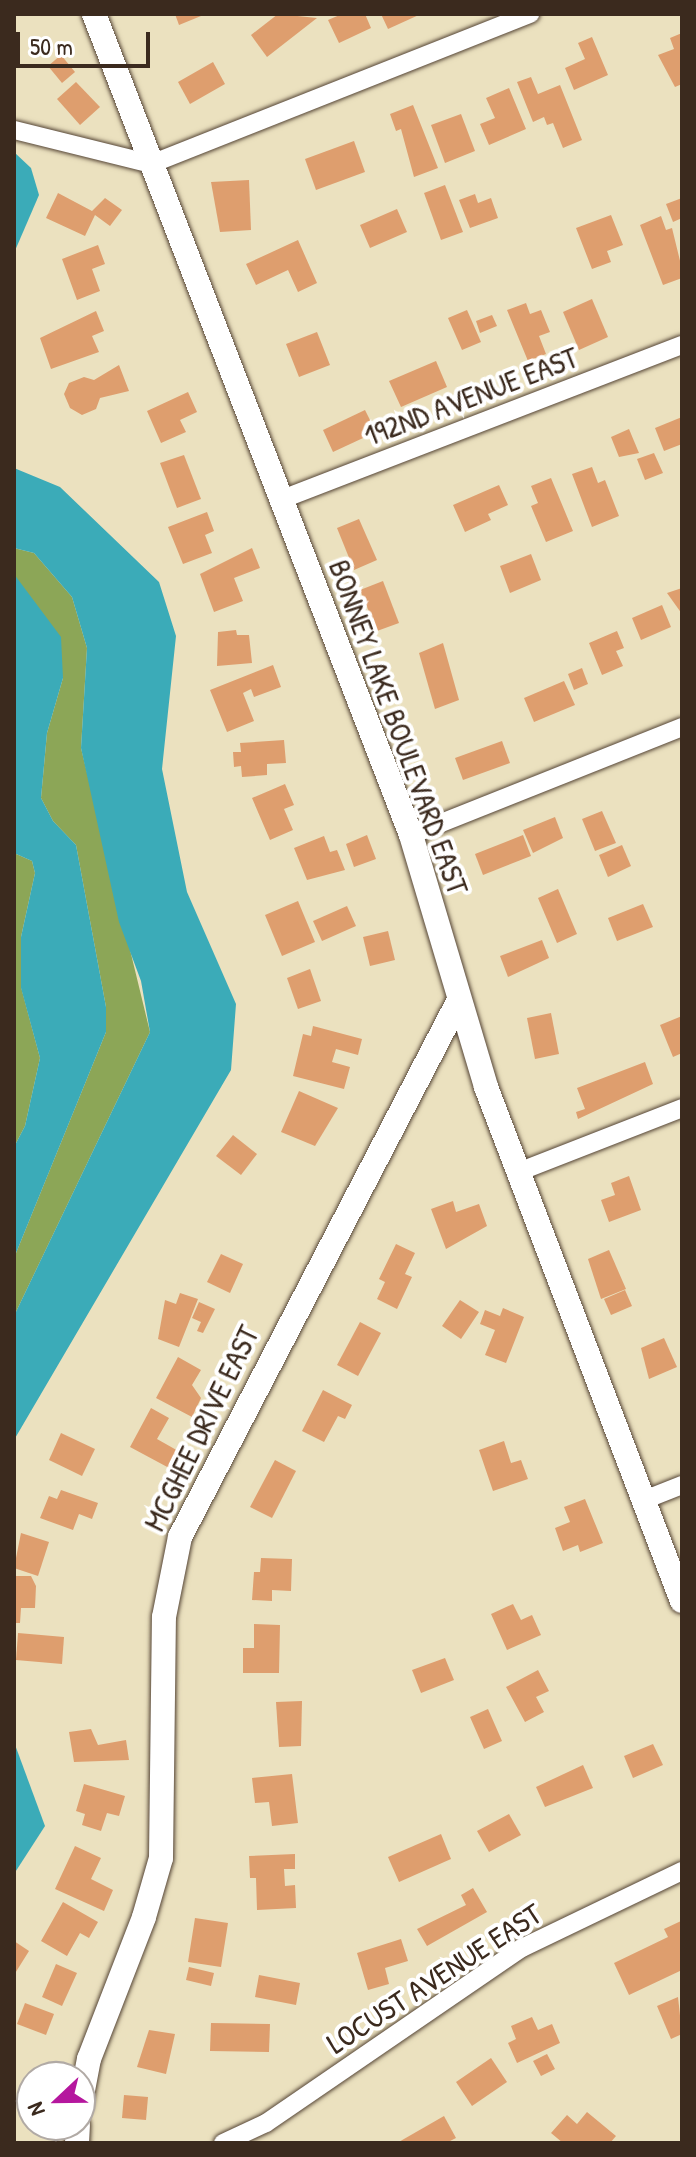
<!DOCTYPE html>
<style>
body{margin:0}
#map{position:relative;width:696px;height:2157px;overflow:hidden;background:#ebe1bf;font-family:"Patrick Hand",sans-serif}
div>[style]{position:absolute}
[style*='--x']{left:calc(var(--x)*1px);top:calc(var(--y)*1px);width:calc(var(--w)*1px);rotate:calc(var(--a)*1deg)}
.forest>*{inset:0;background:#8ca657}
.water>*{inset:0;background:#3babb8}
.building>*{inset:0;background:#de9e6e}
.roads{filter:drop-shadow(0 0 2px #554536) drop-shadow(0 0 2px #554536)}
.street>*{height:18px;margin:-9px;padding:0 9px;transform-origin:9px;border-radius:9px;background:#fff}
.secondary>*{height:24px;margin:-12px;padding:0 12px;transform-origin:12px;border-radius:12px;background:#fff}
span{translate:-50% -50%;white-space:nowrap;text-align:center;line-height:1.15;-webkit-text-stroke:8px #fff;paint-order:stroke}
.street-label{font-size:30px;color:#3b2a1e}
.frame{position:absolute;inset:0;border:16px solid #3b2a1e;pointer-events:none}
.north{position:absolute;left:16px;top:2061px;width:80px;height:80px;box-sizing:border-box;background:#fff;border:2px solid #b1aaa5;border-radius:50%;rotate:248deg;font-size:22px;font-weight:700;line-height:32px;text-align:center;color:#3b2a1e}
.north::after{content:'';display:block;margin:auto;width:28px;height:36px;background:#b5179e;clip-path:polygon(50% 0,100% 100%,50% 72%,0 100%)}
.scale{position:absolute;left:16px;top:32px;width:134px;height:36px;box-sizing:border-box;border:4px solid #3b2a1e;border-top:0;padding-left:10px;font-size:24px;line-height:28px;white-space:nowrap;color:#3b2a1e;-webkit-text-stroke:6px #fff;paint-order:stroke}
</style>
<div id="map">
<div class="forest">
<div style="clip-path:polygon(14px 548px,34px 553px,72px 597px,87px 648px,81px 748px,150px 1032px,14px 1316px,14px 1258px,106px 1032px,106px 1007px,76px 845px,53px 821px,41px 798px,47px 733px,63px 678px,14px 574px)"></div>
<div style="clip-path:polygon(14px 853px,32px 861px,35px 873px,21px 937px,21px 987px,40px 1058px,25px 1126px,14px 1147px)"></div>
</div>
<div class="water">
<div style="clip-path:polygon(14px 152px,31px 168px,39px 195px,14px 253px)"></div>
<div style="clip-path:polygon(14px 468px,60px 487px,159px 582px,176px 636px,162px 769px,187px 892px,236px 1004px,231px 1070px,14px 1440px,14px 1316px,150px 1032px,141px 981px,119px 922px,81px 748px,87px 648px,72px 597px,34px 553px,14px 548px)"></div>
<div style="clip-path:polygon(14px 574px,61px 637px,63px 678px,47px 733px,41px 798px,53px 821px,76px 845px,106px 1007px,106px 1032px,14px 1258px,14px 1147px,25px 1126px,40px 1058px,21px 988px,21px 937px,35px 873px,32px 861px,14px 853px)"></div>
<div style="clip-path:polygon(14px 1742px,45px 1826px,14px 1874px)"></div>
</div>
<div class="building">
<div style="clip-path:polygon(175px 14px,200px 14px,201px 16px,179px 25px)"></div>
<div style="clip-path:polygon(278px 14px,317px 18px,267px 57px,251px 35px)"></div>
<div style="clip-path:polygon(342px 14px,365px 14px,371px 28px,339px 43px,328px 20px)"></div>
<div style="clip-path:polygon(381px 14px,421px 14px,388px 29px)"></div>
<div style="clip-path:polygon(682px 33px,682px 84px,675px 87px,658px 55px,674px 49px,670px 38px)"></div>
<div style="clip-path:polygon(592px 37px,608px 75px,574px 90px,565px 68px,585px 59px,578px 43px)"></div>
<div style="clip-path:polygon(61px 55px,75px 72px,62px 83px,48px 66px)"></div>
<div style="clip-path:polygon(213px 62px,225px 84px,190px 104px,178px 82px)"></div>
<div style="clip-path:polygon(531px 77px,538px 94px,560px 85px,582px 140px,563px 148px,553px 123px,547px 125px,544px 117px,533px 122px,517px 82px)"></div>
<div style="clip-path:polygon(76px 82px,100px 107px,80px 125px,57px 99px)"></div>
<div style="clip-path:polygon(509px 88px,526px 129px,489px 145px,480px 124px,495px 118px,486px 98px)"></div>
<div style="clip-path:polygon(413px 105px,438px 168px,414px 177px,401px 129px,396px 131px,390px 114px)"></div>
<div style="clip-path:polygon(461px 114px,475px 151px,445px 163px,431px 125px)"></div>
<div style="clip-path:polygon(354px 141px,365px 172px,316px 190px,305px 159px)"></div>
<div style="clip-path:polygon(249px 180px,251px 230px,220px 232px,211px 182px)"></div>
<div style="clip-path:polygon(445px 185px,463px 232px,441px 240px,424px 193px)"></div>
<div style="clip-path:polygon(58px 193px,92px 211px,105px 198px,122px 210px,110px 226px,95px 215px,85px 236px,46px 218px)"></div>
<div style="clip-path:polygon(475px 194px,478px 203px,491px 198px,498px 218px,470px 228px,459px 200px)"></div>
<div style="clip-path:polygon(682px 198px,682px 218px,673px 222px,666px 204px)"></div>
<div style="clip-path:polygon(397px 209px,407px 232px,370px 248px,360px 225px)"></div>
<div style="clip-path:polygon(611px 215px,623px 245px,607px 251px,611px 262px,592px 269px,576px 228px)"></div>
<div style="clip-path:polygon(661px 216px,666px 230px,672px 228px,682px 269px,682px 278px,663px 285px,640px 225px)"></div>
<div style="clip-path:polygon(298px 240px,317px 283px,298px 292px,288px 270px,256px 285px,246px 264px)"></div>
<div style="clip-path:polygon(98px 245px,105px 264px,92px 269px,100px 291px,77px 300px,62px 259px)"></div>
<div style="clip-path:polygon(592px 299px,608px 337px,579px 350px,563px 312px)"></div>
<div style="clip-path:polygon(526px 303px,530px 314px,541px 310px,550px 332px,539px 336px,546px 354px,528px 361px,507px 310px)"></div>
<div style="clip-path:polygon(467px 310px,481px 342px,462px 350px,448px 318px)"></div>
<div style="clip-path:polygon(96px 311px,104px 331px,92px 336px,99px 352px,51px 369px,40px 338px)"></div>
<div style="clip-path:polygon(492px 315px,497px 326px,480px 333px,476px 321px)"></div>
<div style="clip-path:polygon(317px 332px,330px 365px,299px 377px,286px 344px)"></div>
<div style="clip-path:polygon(436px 361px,447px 387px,401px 407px,389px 381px)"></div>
<div style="clip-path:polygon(119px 365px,129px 391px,100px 398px,96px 409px,82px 415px,70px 408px,64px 394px,69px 383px,84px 377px,94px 380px)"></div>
<div style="clip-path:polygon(188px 392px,197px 412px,180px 420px,186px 432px,161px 443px,147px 411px)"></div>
<div style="clip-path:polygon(365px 410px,376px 432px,333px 452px,323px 430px)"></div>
<div style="clip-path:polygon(682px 417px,682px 444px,664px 451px,655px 428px)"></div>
<div style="clip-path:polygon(629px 429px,639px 453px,619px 457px,611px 437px)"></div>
<div style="clip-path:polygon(654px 453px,663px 473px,645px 480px,637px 459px)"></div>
<div style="clip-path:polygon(184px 455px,201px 499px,177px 508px,160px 463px)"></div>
<div style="clip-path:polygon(592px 467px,598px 483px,605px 480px,619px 516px,592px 527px,572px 474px)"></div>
<div style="clip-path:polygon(551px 478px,573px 531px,546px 542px,531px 506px,538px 503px,531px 486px)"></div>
<div style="clip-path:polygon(499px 485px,508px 505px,488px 514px,491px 520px,465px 532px,453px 505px)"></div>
<div style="clip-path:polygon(207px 512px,214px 531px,205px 535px,212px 553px,183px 564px,168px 527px)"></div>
<div style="clip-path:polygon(359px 519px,377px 560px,354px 570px,337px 528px)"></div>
<div style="clip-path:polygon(252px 548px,260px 568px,234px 578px,243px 601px,214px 612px,200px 574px)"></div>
<div style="clip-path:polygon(531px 554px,541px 580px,510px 593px,500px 566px)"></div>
<div style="clip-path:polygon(383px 581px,399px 623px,377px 631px,360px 590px)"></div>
<div style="clip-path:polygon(682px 588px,682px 614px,667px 593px)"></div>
<div style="clip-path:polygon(662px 605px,671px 627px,641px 640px,632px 618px)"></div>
<div style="clip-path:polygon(236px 630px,237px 635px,249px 635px,252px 663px,217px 666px,218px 632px)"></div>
<div style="clip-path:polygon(617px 631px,624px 648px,616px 651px,623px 666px,602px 675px,589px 643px)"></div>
<div style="clip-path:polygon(443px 643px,459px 700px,435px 709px,419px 653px)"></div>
<div style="clip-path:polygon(273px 665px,281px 687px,254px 697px,251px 689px,243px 693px,254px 721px,227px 732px,210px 690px)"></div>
<div style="clip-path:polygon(582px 668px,588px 684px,574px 690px,568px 674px)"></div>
<div style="clip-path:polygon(564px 681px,575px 705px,534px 722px,524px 698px)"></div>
<div style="clip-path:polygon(284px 740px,286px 763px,267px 764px,267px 775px,242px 777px,241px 766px,234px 767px,233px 752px,241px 752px,240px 743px)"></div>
<div style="clip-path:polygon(502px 741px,510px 763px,463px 780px,455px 758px)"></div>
<div style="clip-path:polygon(285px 784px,294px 805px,284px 809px,293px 830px,270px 840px,252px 798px)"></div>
<div style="clip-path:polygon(602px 811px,616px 843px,595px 851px,582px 819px)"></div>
<div style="clip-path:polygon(555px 817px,563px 838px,533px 853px,523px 830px)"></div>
<div style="clip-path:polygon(367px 835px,376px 859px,354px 867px,346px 844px)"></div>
<div style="clip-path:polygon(523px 835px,531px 856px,483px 875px,475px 854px)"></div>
<div style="clip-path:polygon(324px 836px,330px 852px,337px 850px,345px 870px,307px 880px,294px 848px)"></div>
<div style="clip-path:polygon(622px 845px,631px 866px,608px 877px,599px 855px)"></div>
<div style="clip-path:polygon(558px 889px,577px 934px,557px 943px,538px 898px)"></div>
<div style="clip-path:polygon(298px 901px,315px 942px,282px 956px,265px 915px)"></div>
<div style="clip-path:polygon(643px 904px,653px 927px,617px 941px,608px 918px)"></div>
<div style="clip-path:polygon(347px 906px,356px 926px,322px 941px,313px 921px)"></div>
<div style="clip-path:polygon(388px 931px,395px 960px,370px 966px,363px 937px)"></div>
<div style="clip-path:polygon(542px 940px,549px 958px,508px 977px,500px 956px)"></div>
<div style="clip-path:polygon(310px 969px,321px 1001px,298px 1009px,287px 978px)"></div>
<div style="clip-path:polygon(551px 1013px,559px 1054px,535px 1059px,527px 1018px)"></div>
<div style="clip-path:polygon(682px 1016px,682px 1053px,673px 1057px,660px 1025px)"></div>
<div style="clip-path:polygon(313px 1026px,362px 1039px,358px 1055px,336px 1049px,332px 1062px,350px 1067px,344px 1089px,293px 1076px,303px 1034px,311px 1036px)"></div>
<div style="clip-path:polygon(645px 1062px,653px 1084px,578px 1119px,576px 1112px,585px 1109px,577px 1088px)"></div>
<div style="clip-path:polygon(299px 1091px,338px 1108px,315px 1146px,281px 1132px)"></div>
<div style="clip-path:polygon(233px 1135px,257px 1154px,241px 1175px,216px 1156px)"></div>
<div style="clip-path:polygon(629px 1176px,641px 1210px,609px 1222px,601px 1200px,615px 1195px,611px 1183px)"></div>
<div style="clip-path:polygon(453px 1201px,456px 1212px,479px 1204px,487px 1226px,446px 1249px,431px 1209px)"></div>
<div style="clip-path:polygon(396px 1244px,415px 1253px,405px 1274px,412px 1277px,397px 1309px,377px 1299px,385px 1282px,379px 1279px)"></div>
<div style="clip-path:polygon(609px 1250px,626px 1289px,601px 1299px,588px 1259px)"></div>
<div style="clip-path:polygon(221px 1254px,243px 1264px,230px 1293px,207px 1282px)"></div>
<div style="clip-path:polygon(625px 1290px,632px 1306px,611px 1315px,604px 1299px)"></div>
<div style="clip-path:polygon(180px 1293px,198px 1299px,179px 1347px,158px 1339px,165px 1300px,176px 1304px)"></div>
<div style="clip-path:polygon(460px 1300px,479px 1312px,461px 1339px,442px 1326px)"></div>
<div style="clip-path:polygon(199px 1302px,215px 1309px,203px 1333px,197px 1331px,201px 1322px,192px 1318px)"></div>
<div style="clip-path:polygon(503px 1308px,524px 1317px,506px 1363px,485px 1355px,495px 1330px,480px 1324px,485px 1310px,500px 1316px)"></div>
<div style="clip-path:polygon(360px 1322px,381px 1333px,358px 1376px,337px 1365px)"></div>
<div style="clip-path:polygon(664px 1338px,677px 1367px,649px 1379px,641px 1348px)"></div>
<div style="clip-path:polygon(178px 1357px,201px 1370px,192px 1385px,201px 1398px,192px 1417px,156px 1398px)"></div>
<div style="clip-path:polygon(323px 1390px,352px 1405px,345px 1419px,338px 1416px,324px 1442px,302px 1431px)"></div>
<div style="clip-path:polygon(151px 1408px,169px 1418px,157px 1439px,180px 1452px,171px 1469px,130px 1447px)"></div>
<div style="clip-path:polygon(61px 1433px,95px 1449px,82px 1476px,49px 1460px)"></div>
<div style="clip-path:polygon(504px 1441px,511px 1463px,521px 1460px,528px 1479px,493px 1491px,479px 1450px)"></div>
<div style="clip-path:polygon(275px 1460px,296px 1471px,272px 1518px,250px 1507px)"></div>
<div style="clip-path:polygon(61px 1490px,98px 1503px,92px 1519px,79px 1514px,73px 1530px,40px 1518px,49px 1496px,57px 1499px)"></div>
<div style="clip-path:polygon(585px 1499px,603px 1543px,580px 1552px,578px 1545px,563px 1551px,555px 1528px,570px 1522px,564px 1507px)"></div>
<div style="clip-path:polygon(21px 1533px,49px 1542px,38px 1576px,14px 1568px)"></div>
<div style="clip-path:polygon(261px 1558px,292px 1559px,291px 1591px,272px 1590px,272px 1601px,252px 1600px,254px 1572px,260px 1572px)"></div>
<div style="clip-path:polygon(14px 1576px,31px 1576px,36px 1586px,35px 1608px,21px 1608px,20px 1623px,14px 1623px)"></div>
<div style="clip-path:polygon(513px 1604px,521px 1620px,532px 1615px,541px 1635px,507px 1650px,491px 1614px)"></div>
<div style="clip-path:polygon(254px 1624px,280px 1625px,279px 1673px,243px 1673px,243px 1648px,254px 1648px)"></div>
<div style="clip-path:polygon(18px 1633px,64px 1637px,62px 1664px,16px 1660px)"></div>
<div style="clip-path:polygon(445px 1658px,454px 1680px,421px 1693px,412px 1670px)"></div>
<div style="clip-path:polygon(538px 1670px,549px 1691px,536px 1697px,544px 1712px,525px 1722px,506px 1687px)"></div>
<div style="clip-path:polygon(302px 1701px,301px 1746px,279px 1747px,276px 1702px)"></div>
<div style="clip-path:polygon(488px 1709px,502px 1741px,484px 1749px,470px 1717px)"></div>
<div style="clip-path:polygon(91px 1729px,98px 1745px,126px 1740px,129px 1760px,74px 1762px,69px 1732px)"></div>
<div style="clip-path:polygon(653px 1744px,663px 1765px,633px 1778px,624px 1756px)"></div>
<div style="clip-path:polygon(583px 1765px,593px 1788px,545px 1807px,536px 1787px)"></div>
<div style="clip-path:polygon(292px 1774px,298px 1823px,272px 1826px,269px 1802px,255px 1803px,252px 1778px)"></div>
<div style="clip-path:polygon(84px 1784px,125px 1796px,119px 1816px,107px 1813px,101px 1831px,82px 1825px,85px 1814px,76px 1811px)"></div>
<div style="clip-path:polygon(509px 1814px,521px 1835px,489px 1852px,477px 1831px)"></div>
<div style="clip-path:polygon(441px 1834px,451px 1859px,399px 1882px,388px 1857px)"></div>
<div style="clip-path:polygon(75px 1846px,101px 1858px,91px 1879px,113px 1890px,104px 1911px,55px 1889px)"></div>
<div style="clip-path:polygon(295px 1854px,295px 1869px,284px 1869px,285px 1886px,295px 1885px,296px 1908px,257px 1910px,256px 1878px,250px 1878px,249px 1856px)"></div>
<div style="clip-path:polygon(473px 1888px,487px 1912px,427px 1946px,417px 1929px,466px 1905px,461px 1895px)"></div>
<div style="clip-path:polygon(63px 1902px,98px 1922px,89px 1938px,80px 1933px,67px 1956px,41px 1941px)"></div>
<div style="clip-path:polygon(195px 1918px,228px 1923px,221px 1967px,188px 1962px)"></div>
<div style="clip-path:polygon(681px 1921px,682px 1970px,629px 1995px,614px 1963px,668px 1937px,664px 1929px)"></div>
<div style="clip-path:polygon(401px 1939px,408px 1961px,385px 1968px,389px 1984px,368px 1990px,357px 1953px)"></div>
<div style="clip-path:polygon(14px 1941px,29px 1951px,14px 1975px)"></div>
<div style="clip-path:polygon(56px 1964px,77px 1973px,62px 2006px,42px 1997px)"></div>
<div style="clip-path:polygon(189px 1967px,214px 1973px,211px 1986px,186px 1980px)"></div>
<div style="clip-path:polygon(259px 1975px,300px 1983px,296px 2005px,255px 1997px)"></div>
<div style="clip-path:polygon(678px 1997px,682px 2034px,671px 2039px,657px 2006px)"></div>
<div style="clip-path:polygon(25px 2003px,54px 2014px,46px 2035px,17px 2024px)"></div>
<div style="clip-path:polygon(532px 2017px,538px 2030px,552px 2024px,560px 2043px,517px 2063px,508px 2043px,516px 2039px,511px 2026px)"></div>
<div style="clip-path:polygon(211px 2023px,270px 2024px,269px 2052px,210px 2051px)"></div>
<div style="clip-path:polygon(149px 2030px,175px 2034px,166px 2074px,137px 2067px)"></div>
<div style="clip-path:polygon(547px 2054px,555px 2069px,541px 2076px,533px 2061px)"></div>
<div style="clip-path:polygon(491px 2058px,507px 2082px,472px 2106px,456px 2082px)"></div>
<div style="clip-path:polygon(124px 2095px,148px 2097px,146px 2120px,122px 2118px)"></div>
<div style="clip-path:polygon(587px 2112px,616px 2136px,610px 2143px,563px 2143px,551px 2133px,567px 2115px,577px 2124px)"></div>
<div style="clip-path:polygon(444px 2116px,456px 2138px,446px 2143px,397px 2143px)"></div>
</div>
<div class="roads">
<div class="street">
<div style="--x:14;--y:130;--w:141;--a:13.9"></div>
<div style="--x:151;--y:164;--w:408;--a:-21.6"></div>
<div style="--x:280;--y:500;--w:431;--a:-21.1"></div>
<div style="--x:411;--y:835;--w:292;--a:-21.7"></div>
<div style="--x:518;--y:1172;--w:176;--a:-21.3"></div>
<div style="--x:644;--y:1500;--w:41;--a:-21.5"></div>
<div style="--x:223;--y:2143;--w:47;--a:-24.9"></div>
<div style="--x:266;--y:2123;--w:310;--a:-34.4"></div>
<div style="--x:522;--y:1948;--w:178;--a:-25.7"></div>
</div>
<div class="secondary">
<div style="--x:94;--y:14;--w:880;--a:68.89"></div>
<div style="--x:411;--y:835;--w:263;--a:73.4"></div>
<div style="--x:486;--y:1087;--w:550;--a:69.13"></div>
<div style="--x:80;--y:2106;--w:48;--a:-79.2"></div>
<div style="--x:89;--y:2059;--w:152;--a:-68.8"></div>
<div style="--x:144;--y:1917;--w:61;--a:-73.9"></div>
<div style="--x:161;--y:1858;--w:241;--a:-89.3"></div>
<div style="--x:164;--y:1617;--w:82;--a:-78.7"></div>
<div style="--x:180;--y:1537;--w:605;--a:-62.55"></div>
<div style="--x:77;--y:2143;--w:18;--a:-87"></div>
</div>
</div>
<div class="street-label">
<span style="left:471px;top:396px;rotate:-21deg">192ND AVENUE EAST</span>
<span style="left:399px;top:727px;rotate:70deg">BONNEY LAKE BOULEVARD EAST</span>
<span style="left:201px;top:1428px;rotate:-64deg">MCGHEE DRIVE EAST</span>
<span style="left:434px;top:1978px;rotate:-33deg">LOCUST AVENUE EAST</span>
</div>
<div class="frame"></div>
<div class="north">N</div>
<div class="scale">50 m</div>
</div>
